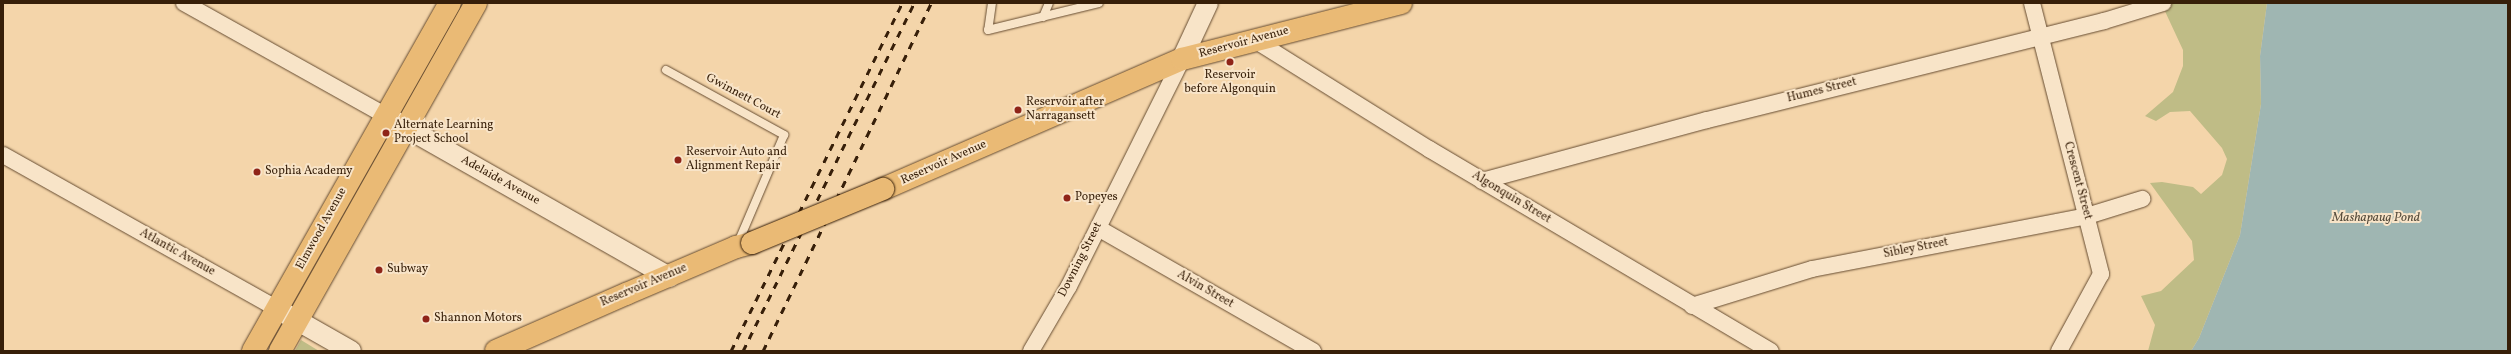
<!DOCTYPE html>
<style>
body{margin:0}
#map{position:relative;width:2511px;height:354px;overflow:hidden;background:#f4d5aa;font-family:Vollkorn,serif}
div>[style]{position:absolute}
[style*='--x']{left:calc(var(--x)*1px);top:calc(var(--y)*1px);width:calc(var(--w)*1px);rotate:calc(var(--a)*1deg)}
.green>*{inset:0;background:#bfbc86}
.water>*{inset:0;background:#9fb6b2}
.roads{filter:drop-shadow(0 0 1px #664c31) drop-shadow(0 0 1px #664c31)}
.service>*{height:8px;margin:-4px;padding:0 4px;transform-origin:4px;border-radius:4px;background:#f8e4c8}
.minor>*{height:16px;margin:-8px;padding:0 8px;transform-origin:8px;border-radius:8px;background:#f8e4c8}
.tertiary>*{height:20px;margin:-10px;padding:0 10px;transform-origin:10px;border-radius:10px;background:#f8e4c8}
.primary>*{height:22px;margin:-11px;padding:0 11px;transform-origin:11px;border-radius:11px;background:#eaba75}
.rail>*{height:3px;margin-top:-1.5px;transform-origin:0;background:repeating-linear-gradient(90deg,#371f09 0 7px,transparent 0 14px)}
.bridges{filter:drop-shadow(0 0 1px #371f09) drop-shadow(0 0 1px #371f09)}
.primary-bridge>*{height:22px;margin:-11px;padding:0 11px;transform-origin:11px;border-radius:11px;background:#eaba75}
.dots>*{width:11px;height:11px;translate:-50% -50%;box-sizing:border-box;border:2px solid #f8e4c8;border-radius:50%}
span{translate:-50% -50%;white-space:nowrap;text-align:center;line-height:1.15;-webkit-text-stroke:4px #f8e4c8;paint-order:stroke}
.street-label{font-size:12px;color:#371f09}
.poi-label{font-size:12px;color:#371f09}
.left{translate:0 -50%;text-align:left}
.water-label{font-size:13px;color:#564c3c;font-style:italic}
.frame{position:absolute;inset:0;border:4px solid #371f09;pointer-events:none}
</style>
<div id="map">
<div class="green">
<div style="clip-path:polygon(2169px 3px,2267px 3px,2260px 56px,2261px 104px,2240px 235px,2199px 338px,2191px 351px,2148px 351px,2155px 325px,2141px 296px,2161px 291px,2194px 260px,2192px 241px,2150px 183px,2162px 182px,2193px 187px,2201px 194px,2222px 175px,2227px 159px,2222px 148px,2190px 111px,2170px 112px,2156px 121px,2145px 116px,2173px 92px,2183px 66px,2183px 50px,2163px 7px)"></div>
<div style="clip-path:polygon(301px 340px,319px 351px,295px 351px)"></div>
</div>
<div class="water">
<div style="clip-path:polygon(2267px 3px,2508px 3px,2508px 351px,2191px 351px,2199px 338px,2240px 235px,2261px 104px,2260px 56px)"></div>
</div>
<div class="roads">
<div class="service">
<div style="--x:992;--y:3;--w:27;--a:98"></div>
<div style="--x:988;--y:30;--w:114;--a:-13.7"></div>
<div style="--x:1043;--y:17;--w:15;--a:-67"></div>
<div style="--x:666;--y:70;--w:135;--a:28.8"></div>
<div style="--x:784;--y:135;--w:117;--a:113.1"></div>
</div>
<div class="minor">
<div style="--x:184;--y:3;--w:231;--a:29.2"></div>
<div style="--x:2032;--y:3;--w:280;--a:75.7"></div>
<div style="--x:2101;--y:274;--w:88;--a:118.6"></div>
<div style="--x:1253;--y:39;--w:208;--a:32"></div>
<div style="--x:1429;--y:149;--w:397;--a:30.6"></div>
<div style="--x:3;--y:155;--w:314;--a:29.3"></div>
<div style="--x:1482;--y:181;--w:233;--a:-15.2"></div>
<div style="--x:1707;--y:120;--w:409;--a:-14"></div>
<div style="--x:2104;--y:21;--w:62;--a:-17"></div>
<div style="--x:1098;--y:228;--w:248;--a:29.8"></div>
<div style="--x:1692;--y:306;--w:126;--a:-17.1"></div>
<div style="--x:1812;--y:269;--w:280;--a:-10.9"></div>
<div style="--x:2087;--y:216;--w:58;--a:-17.2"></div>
<div style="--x:1031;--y:351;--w:75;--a:-59.7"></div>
<div style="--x:1069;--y:286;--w:254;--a:-63.5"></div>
</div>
<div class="tertiary">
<div style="--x:1182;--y:59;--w:62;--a:-65.1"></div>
<div style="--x:391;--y:119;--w:320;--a:29.6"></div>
<div style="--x:277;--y:309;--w:85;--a:29.6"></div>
</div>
<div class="primary">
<div style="--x:883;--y:189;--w:326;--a:-23.5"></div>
<div style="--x:1182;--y:59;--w:226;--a:-14.3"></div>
<div style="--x:253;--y:351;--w:400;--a:-60.5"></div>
<div style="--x:280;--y:351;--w:399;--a:-60.6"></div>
<div style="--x:496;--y:351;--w:142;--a:-23.7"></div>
<div style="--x:626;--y:294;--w:120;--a:-23.1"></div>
<div style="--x:736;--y:247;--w:16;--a:-14"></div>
</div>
</div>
<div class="rail">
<div style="--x:731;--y:351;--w:388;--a:-63.8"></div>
<div style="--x:743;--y:351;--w:388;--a:-63.8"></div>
<div style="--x:763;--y:351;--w:386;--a:-64.2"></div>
</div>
<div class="bridges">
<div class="primary-bridge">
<div style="--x:752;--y:243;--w:142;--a:-22.4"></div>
</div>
</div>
<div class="dots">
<div style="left:1230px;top:62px;background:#8f2418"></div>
<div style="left:1018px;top:110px;background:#8f2418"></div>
<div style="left:386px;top:133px;background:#8f2418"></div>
<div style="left:678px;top:160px;background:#8f2418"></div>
<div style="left:257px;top:172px;background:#8f2418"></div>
<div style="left:1067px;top:198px;background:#8f2418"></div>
<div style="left:379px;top:270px;background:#8f2418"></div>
<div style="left:426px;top:319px;background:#8f2418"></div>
</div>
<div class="street-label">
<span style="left:1244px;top:43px;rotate:-15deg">Reservoir Avenue</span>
<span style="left:1822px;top:91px;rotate:-14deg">Humes Street</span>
<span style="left:743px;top:97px;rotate:28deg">Gwinnett Court</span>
<span style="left:944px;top:163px;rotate:-24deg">Reservoir Avenue</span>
<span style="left:500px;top:181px;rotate:29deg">Adelaide Avenue</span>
<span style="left:2077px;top:181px;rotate:75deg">Crescent Street</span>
<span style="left:1511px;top:198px;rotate:31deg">Algonquin Street</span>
<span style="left:322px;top:229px;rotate:-61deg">Elmwood Avenue</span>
<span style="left:1916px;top:249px;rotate:-11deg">Sibley Street</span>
<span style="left:177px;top:253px;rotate:29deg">Atlantic Avenue</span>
<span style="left:1081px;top:260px;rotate:-63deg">Downing Street</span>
<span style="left:644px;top:286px;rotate:-23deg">Reservoir Avenue</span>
<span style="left:1205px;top:290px;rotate:30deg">Alvin Street</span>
</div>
<div class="poi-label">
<span style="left:1230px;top:83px">Reservoir<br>before Algonquin</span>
<span class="left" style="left:1026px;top:110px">Reservoir after<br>Narragansett</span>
<span class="left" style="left:394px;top:133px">Alternate Learning<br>Project School</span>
<span class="left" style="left:686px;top:160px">Reservoir Auto and<br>Alignment Repair</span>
<span class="left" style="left:265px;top:172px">Sophia Academy</span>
<span class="left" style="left:1075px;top:198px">Popeyes</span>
<span class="left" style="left:387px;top:270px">Subway</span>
<span class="left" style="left:434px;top:319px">Shannon Motors</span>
</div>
<div class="water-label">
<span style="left:2376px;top:218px">Mashapaug Pond</span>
</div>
<div class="frame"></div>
</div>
